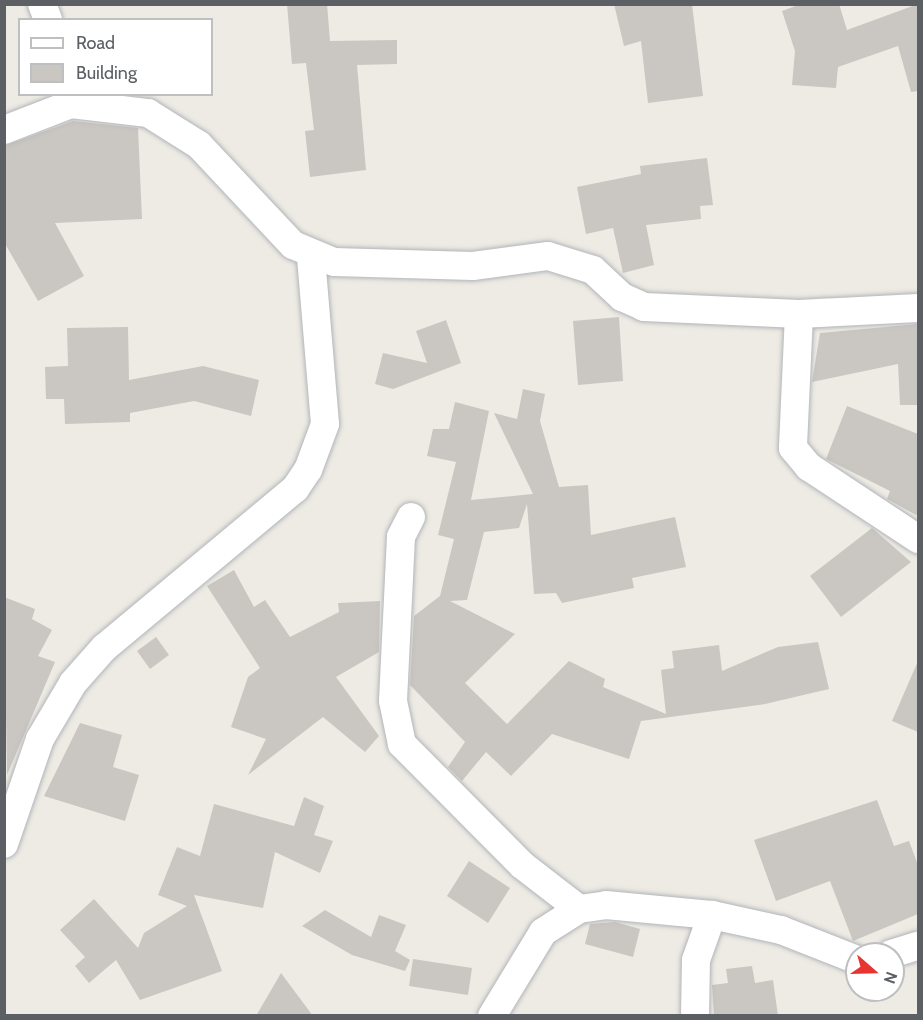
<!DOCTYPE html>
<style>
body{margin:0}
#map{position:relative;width:923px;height:1020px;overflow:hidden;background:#eeebe4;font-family:Cabin,sans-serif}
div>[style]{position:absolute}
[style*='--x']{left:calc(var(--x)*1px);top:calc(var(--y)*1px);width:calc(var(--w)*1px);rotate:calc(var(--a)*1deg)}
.building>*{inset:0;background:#cac6c1}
.roads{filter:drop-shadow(0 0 2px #b1b5b9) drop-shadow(0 0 2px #b1b5b9)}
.minor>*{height:28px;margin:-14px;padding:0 14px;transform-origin:14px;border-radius:14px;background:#fff}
span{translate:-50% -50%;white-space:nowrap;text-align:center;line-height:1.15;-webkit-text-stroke:4.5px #fff;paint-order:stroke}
.frame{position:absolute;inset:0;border:6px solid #5c6064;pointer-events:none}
.legend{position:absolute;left:18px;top:18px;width:195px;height:78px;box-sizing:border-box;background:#fff;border:2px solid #bebfc1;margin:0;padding:8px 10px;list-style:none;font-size:18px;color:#5c6064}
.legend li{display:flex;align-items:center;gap:12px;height:30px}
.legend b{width:30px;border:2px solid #bebfc1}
.north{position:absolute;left:845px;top:942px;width:60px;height:60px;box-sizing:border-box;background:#fff;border:2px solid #bebfc1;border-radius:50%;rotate:110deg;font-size:16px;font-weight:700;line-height:24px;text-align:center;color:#5c6064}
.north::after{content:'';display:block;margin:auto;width:21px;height:27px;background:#e73531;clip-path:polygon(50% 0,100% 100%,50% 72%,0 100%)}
</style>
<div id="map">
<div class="building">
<div style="clip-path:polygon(287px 4px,327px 4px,330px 41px,397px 40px,397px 64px,357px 65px,366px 170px,310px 177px,305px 131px,314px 130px,306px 63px,292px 64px)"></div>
<div style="clip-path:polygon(614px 4px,692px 4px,703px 96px,648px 103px,641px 41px,624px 46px)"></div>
<div style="clip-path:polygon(801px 4px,839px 4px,847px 30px,918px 4px,918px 91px,911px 92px,898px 46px,838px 67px,836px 88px,792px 85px,795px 51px,782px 11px)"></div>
<div style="clip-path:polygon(73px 121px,138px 128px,142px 219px,55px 223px,84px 276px,38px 301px,4px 242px,4px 146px)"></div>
<div style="clip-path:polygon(707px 158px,713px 205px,700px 206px,701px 219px,646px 225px,654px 265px,623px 273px,613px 228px,586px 234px,577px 187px,641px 174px,640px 166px)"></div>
<div style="clip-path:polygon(619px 317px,623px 381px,578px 385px,573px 321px)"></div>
<div style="clip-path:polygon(446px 320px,461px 363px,393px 389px,375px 384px,383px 353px,427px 363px,416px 331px)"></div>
<div style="clip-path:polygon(918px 324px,918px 405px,900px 405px,898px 364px,812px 382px,820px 333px)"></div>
<div style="clip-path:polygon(128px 327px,129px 380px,203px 366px,259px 380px,251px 416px,194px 401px,130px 413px,130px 422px,65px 424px,64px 399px,46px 399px,45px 367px,68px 366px,67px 328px)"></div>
<div style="clip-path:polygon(523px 389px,545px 394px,540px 421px,559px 487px,588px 485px,591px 535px,675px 517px,686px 567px,632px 578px,634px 588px,562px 603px,556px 593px,534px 594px,527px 504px,519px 528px,484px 532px,467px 600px,450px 601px,515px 634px,465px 683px,507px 724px,569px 661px,605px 679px,603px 687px,666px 714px,661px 670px,674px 668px,672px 651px,719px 645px,722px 671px,778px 647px,818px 642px,829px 689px,765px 704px,641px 721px,629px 759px,552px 734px,511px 776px,486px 752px,462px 781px,448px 767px,465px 742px,410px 685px,414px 616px,440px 596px,454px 539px,438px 535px,456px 462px,427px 456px,433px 429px,449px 429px,455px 402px,489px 411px,471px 500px,533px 494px,494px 413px,517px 419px)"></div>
<div style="clip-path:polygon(847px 406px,918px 434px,918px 516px,887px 499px,890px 491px,826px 459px)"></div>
<div style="clip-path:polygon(872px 528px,911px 562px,841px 617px,810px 576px)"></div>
<div style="clip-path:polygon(234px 570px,254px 607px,265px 600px,290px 637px,339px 612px,338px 603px,380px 601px,379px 652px,336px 677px,379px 736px,365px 752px,323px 717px,248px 775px,266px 739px,231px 727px,248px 677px,260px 668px,207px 586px)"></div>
<div style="clip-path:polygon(4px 597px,35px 609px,32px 619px,52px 630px,38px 656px,55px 662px,7px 775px)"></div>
<div style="clip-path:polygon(156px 637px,169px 655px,150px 669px,137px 651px)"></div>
<div style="clip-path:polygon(918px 661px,918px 732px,892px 721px)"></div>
<div style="clip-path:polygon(80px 723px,122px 735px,113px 767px,139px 775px,125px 821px,44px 796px)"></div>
<div style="clip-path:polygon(304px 797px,324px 806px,314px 835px,333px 841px,320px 873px,275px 852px,263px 908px,194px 895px,222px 971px,140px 1000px,116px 960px,89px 983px,75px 966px,85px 957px,60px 930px,94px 899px,138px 948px,144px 933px,187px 906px,158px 895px,177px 847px,200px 856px,214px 804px,294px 826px)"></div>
<div style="clip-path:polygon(877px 800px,894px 846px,909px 841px,918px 865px,918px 914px,853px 941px,830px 881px,776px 901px,754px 840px)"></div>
<div style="clip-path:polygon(469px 861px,510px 888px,488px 923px,447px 896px)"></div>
<div style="clip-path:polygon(325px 910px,371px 937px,379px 915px,406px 925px,395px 951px,410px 960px,405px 971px,352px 955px,302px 926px)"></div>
<div style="clip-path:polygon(615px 922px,640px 929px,633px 957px,585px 944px,590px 924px)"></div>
<div style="clip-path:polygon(413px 959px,472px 968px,468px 995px,409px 986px)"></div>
<div style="clip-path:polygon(752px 966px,755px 983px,773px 980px,778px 1016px,714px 1016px,712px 985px,728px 983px,726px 969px)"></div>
<div style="clip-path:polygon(281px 973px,313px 1016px,256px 1016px)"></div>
</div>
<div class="roads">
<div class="minor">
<div style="--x:42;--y:4;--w:17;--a:69"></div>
<div style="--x:4;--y:130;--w:72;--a:-21.2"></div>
<div style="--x:71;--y:104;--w:78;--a:6.7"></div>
<div style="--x:148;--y:113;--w:60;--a:32.1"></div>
<div style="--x:199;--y:145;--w:137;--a:46.8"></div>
<div style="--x:293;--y:245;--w:44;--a:22.5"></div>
<div style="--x:334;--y:262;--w:139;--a:1.6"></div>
<div style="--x:473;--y:266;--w:76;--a:-7.6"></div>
<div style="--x:548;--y:256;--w:47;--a:17.3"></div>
<div style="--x:593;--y:270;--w:40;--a:43"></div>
<div style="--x:622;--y:297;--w:24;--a:24"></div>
<div style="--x:644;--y:307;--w:155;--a:2.6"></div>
<div style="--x:799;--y:314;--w:119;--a:-2.9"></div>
<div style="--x:799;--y:314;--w:134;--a:92.6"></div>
<div style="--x:793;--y:448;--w:25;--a:50"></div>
<div style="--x:809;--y:467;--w:131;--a:33.4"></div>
<div style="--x:411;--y:517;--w:22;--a:117"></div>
<div style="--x:401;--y:537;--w:164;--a:92.8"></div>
<div style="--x:393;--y:701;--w:44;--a:78.2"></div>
<div style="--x:402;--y:744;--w:170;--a:45.2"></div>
<div style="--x:522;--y:865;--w:72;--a:37.7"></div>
<div style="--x:4;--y:844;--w:111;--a:-71.1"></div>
<div style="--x:40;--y:739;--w:65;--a:-59.5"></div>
<div style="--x:73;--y:683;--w:47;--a:-48.5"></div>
<div style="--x:104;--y:648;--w:249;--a:-39.8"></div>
<div style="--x:295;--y:489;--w:23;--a:-56"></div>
<div style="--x:308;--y:470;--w:49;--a:-69.7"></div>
<div style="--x:325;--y:424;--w:169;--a:-94.8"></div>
<div style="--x:891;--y:954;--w:28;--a:-17"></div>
<div style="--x:492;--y:1016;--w:98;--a:-58.7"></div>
<div style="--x:543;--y:932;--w:43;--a:-32.6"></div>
<div style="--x:579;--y:909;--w:27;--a:-8"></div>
<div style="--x:606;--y:905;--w:106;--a:5.4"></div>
<div style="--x:712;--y:915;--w:71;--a:12.3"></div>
<div style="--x:781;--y:930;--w:82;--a:21.5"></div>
<div style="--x:695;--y:1016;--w:56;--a:-89"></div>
<div style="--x:696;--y:960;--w:48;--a:-70.4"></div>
</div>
</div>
<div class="frame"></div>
<ul class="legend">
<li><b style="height:8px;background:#fff"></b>Road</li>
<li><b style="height:16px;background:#cac6c1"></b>Building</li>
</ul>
<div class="north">N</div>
</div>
